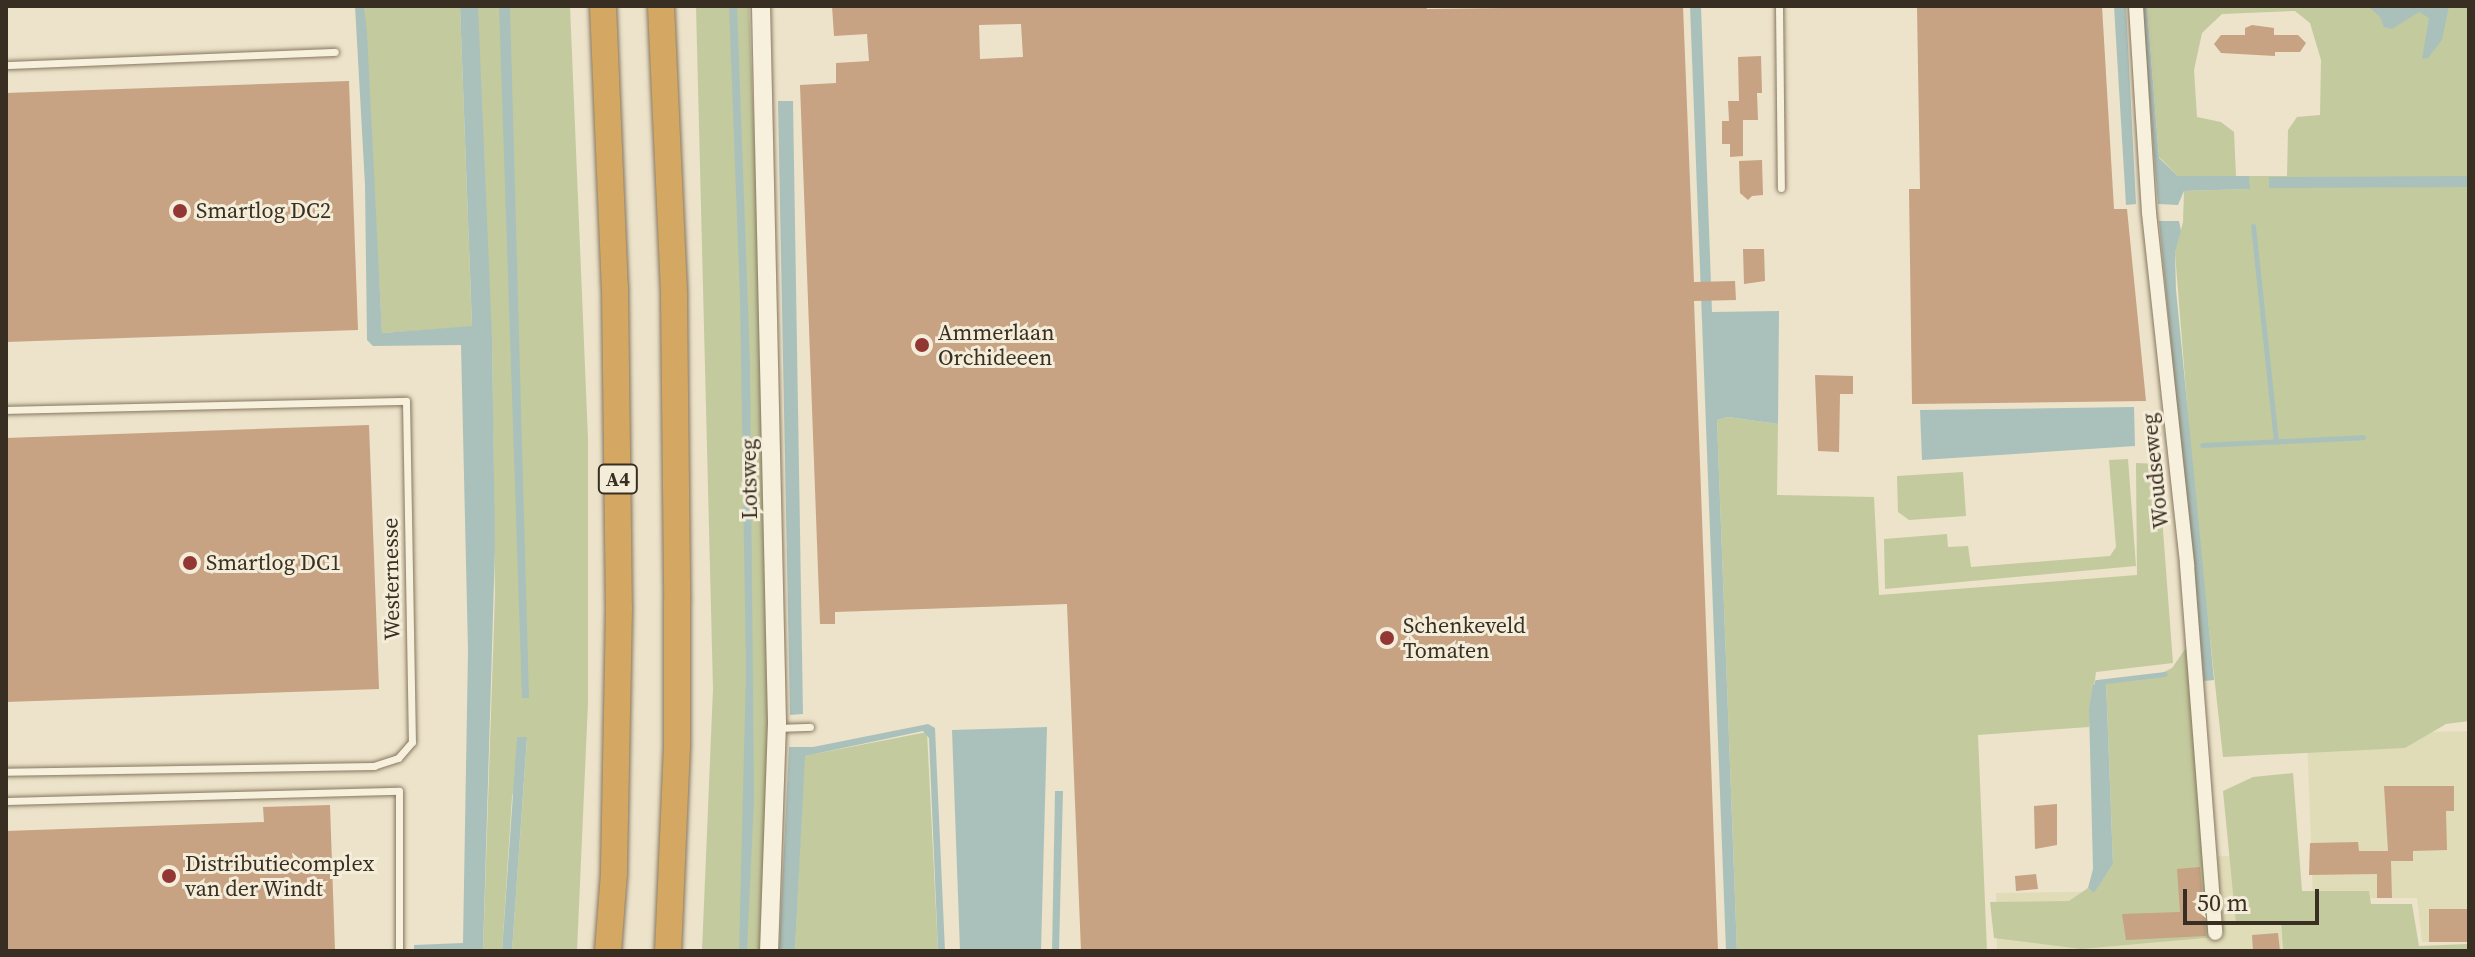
<!DOCTYPE html>
<style>
body{margin:0}
#map{position:relative;width:2475px;height:957px;overflow:hidden;background:#ece3ca;font-family:"Source Serif 4",serif}
div>[style]{position:absolute}
[style*='--x']{left:calc(var(--x)*1px);top:calc(var(--y)*1px);width:calc(var(--w)*1px);rotate:calc(var(--a)*1deg)}
.farmland>*{inset:0;background:#e1dcb8}
.green>*{inset:0;background:#c3ca9e}
.water>*{inset:0;background:#aac1bb}
.stream>*{height:5px;margin:-2.5px;padding:0 2.5px;transform-origin:2.5px;border-radius:2.5px;background:#aac1bb}
.building>*{inset:0;background:#c7a283}
.roads{filter:drop-shadow(0 0 2px #87775f) drop-shadow(0 0 2px #87775f)}
.service>*{height:7px;margin:-3.5px;padding:0 3.5px;transform-origin:3.5px;border-radius:3.5px;background:#f7f0dd}
.minor>*{height:14px;margin:-7px;padding:0 7px;transform-origin:7px;border-radius:7px;background:#f7f0dd}
.tertiary>*{height:18px;margin:-9px;padding:0 9px;transform-origin:9px;border-radius:9px;background:#f7f0dd}
.motorway>*{height:26px;margin:-13px;padding:0 13px;transform-origin:13px;border-radius:13px;background:#d4a762}
.dots>*{width:22px;height:22px;translate:-50% -50%;box-sizing:border-box;border:4px solid #f4edd9;border-radius:50%}
span{translate:-50% -50%;white-space:nowrap;text-align:center;line-height:1.15;-webkit-text-stroke:6px #f4edd9;paint-order:stroke}
.shield-label span{padding:2px 6px;background:#f4edd9;border:2px solid;border-radius:6px;-webkit-text-stroke-width:0}
.shield-label{font-size:20px;color:#392e22;font-weight:700}
.poi-label{font-size:22px;color:#392e22}
.left{translate:0 -50%;text-align:left}
.street-label{font-size:22px;color:#392e22}
.frame{position:absolute;inset:0;border:8px solid #392e22;pointer-events:none}
.scale{position:absolute;left:2183px;top:889px;width:136px;height:36px;box-sizing:border-box;border:4px solid #392e22;border-top:0;padding-left:10px;font-size:24px;line-height:28px;white-space:nowrap;color:#392e22;-webkit-text-stroke:6px #f4edd9;paint-order:stroke}
</style>
<div id="map">
<div class="farmland">
<div style="clip-path:polygon(2469px 731px,2469px 941px,2422px 942px,2417px 898px,2313px 898px,2307px 735px)"></div>
<div style="clip-path:polygon(2239px 856px,2280px 913px,2282px 951px,1997px 951px,1996px 893px,2160px 891px,2163px 857px)"></div>
</div>
<div class="green">
<div style="clip-path:polygon(364px 6px,460px 6px,472px 327px,382px 333px)"></div>
<div style="clip-path:polygon(465px 6px,570px 6px,588px 439px,588px 703px,577px 951px,512px 951px,527px 738px,512px 797px,502px 951px,483px 951px,495px 594px,492px 338px)"></div>
<div style="clip-path:polygon(696px 6px,749px 6px,761px 307px,768px 712px,762px 951px,702px 951px,713px 689px)"></div>
<div style="clip-path:polygon(2147px 6px,2469px 6px,2469px 721px,2446px 724px,2405px 748px,2223px 757px,2194px 492px,2175px 253px,2183px 222px,2184px 191px,2249px 189px,2249px 176px,2287px 176px,2288px 130px,2297px 117px,2320px 115px,2321px 60px,2310px 23px,2295px 11px,2222px 14px,2202px 33px,2194px 70px,2197px 117px,2221px 122px,2234px 132px,2236px 176px,2178px 176px,2159px 157px)"></div>
<div style="clip-path:polygon(1728px 417px,1778px 424px,1777px 495px,1874px 497px,1879px 595px,2137px 575px,2136px 463px,2158px 464px,2173px 663px,2096px 672px,2089px 727px,1978px 735px,1987px 951px,1737px 951px,1717px 420px)"></div>
<div style="clip-path:polygon(2128px 459px,2136px 566px,1885px 589px,1884px 539px,1947px 534px,1948px 547px,1968px 546px,1971px 567px,2110px 556px,2116px 547px,2109px 460px)"></div>
<div style="clip-path:polygon(1963px 472px,1966px 516px,1909px 520px,1898px 512px,1897px 476px)"></div>
<div style="clip-path:polygon(2188px 645px,2216px 937px,2081px 949px,1994px 938px,1990px 902px,2069px 901px,2088px 888px,2094px 892px,2113px 864px,2106px 680px,2160px 674px,2172px 668px)"></div>
<div style="clip-path:polygon(927px 732px,938px 951px,795px 951px,804px 756px)"></div>
<div style="clip-path:polygon(2293px 773px,2302px 891px,2369px 891px,2371px 904px,2412px 904px,2419px 946px,2469px 944px,2469px 951px,2283px 951px,2281px 923px,2236px 924px,2223px 791px,2253px 777px)"></div>
</div>
<div class="water">
<div style="clip-path:polygon(355px 6px,364px 6px,367px 32px,382px 333px,472px 326px,460px 6px,478px 6px,492px 337px,495px 547px,483px 951px,414px 951px,414px 945px,463px 943px,468px 650px,461px 345px,373px 346px,367px 340px,365px 185px)"></div>
<div style="clip-path:polygon(499px 6px,510px 6px,529px 698px,522px 698px)"></div>
<div style="clip-path:polygon(729px 6px,737px 6px,750px 361px,754px 800px,747px 951px,739px 951px,746px 671px,740px 298px)"></div>
<div style="clip-path:polygon(1690px 6px,1701px 6px,1712px 312px,1779px 311px,1778px 424px,1728px 417px,1717px 420px,1737px 951px,1726px 951px)"></div>
<div style="clip-path:polygon(2114px 6px,2126px 6px,2136px 204px,2126px 205px)"></div>
<div style="clip-path:polygon(2142px 6px,2147px 6px,2159px 158px,2178px 176px,2249px 176px,2250px 189px,2184px 191px,2178px 205px,2158px 204px)"></div>
<div style="clip-path:polygon(2368px 6px,2449px 6px,2442px 40px,2428px 58px,2422px 59px,2429px 18px,2419px 12px,2392px 29px,2384px 27px,2380px 17px)"></div>
<div style="clip-path:polygon(778px 101px,793px 101px,803px 714px,790px 715px)"></div>
<div style="clip-path:polygon(2469px 176px,2469px 187px,2269px 188px,2269px 177px)"></div>
<div style="clip-path:polygon(2159px 221px,2179px 221px,2181px 231px,2175px 253px,2176px 290px,2214px 680px,2204px 681px)"></div>
<div style="clip-path:polygon(2134px 407px,2135px 446px,1922px 460px,1920px 410px)"></div>
<div style="clip-path:polygon(2106px 680px,2113px 864px,2094px 893px,2088px 888px,2093px 869px,2089px 709px,2093px 685px)"></div>
<div style="clip-path:polygon(928px 724px,935px 728px,945px 951px,938px 951px,929px 738px,923px 731px,805px 756px,795px 951px,779px 951px,789px 747px,813px 747px)"></div>
<div style="clip-path:polygon(1047px 727px,1041px 951px,960px 951px,952px 730px)"></div>
<div style="clip-path:polygon(517px 737px,527px 737px,512px 951px,502px 951px)"></div>
<div style="clip-path:polygon(1055px 791px,1063px 791px,1059px 951px,1052px 951px)"></div>
</div>
<div class="stream">
<div style="--x:2253;--y:226;--w:217;--a:83.9"></div>
<div style="--x:2202;--y:445;--w:161;--a:-2.8"></div>
<div style="--x:2097;--y:689;--w:7;--a:-90"></div>
<div style="--x:2097;--y:682;--w:68;--a:-6.7"></div>
</div>
<div class="building">
<div style="clip-path:polygon(evenodd,832px 6px,1426px 6px,1427px 9px,1683px 6px,1694px 282px,1735px 281px,1736px 300px,1694px 301px,1718px 951px,1081px 951px,1067px 604px,835px 612px,835px 624px,820px 624px,800px 85px,836px 83px,836px 63px,869px 61px,867px 34px,834px 36px,832px 6px,1021px 24px,1023px 57px,980px 59px,979px 25px,1021px 24px)"></div>
<div style="clip-path:polygon(1917px 6px,2102px 6px,2114px 209px,2127px 209px,2146px 401px,1912px 404px,1909px 189px,1920px 189px)"></div>
<div style="clip-path:polygon(2252px 25px,2274px 28px,2274px 35px,2298px 35px,2306px 43px,2300px 52px,2275px 52px,2275px 56px,2221px 53px,2214px 44px,2221px 35px,2245px 35px,2245px 28px)"></div>
<div style="clip-path:polygon(1761px 56px,1762px 93px,1757px 93px,1758px 120px,1743px 120px,1743px 156px,1730px 157px,1730px 144px,1722px 144px,1722px 121px,1729px 121px,1728px 101px,1739px 101px,1738px 57px)"></div>
<div style="clip-path:polygon(349px 81px,358px 330px,6px 342px,6px 93px)"></div>
<div style="clip-path:polygon(1762px 160px,1763px 195px,1752px 196px,1748px 200px,1740px 193px,1739px 161px)"></div>
<div style="clip-path:polygon(1743px 249px,1764px 249px,1765px 281px,1744px 284px)"></div>
<div style="clip-path:polygon(1815px 375px,1853px 376px,1853px 394px,1840px 394px,1839px 452px,1818px 451px)"></div>
<div style="clip-path:polygon(369px 425px,379px 689px,6px 702px,6px 438px)"></div>
<div style="clip-path:polygon(2384px 786px,2454px 786px,2454px 811px,2446px 811px,2447px 850px,2413px 851px,2413px 861px,2391px 861px,2392px 898px,2377px 898px,2377px 874px,2309px 875px,2310px 843px,2358px 842px,2359px 851px,2388px 851px)"></div>
<div style="clip-path:polygon(2057px 804px,2057px 845px,2035px 849px,2034px 806px)"></div>
<div style="clip-path:polygon(330px 805px,335px 951px,6px 951px,6px 831px,264px 822px,263px 807px)"></div>
<div style="clip-path:polygon(2200px 867px,2206px 936px,2126px 940px,2122px 914px,2180px 912px,2177px 869px)"></div>
<div style="clip-path:polygon(2036px 874px,2038px 889px,2016px 891px,2015px 876px)"></div>
<div style="clip-path:polygon(2429px 909px,2469px 909px,2469px 942px,2429px 942px)"></div>
<div style="clip-path:polygon(2278px 933px,2280px 951px,2253px 951px,2252px 935px)"></div>
</div>
<div class="roads">
<div class="service">
<div style="--x:1779;--y:6;--w:182;--a:89.4"></div>
<div style="--x:6;--y:65;--w:329;--a:-2.3"></div>
<div style="--x:6;--y:410;--w:400;--a:-1.3"></div>
<div style="--x:406;--y:401;--w:341;--a:89"></div>
<div style="--x:412;--y:742;--w:21;--a:131"></div>
<div style="--x:398;--y:758;--w:25;--a:162"></div>
<div style="--x:374;--y:766;--w:368;--a:179.1"></div>
<div style="--x:779;--y:728;--w:31;--a:-2"></div>
<div style="--x:6;--y:801;--w:393;--a:-1.5"></div>
<div style="--x:399;--y:791;--w:160;--a:90"></div>
</div>
<div class="minor">
<div style="--x:2136;--y:6;--w:207;--a:86.4"></div>
<div style="--x:2149;--y:213;--w:354;--a:83.8"></div>
<div style="--x:2187;--y:565;--w:369;--a:85.6"></div>
</div>
<div class="tertiary">
<div style="--x:761;--y:6;--w:717;--a:88.72"></div>
<div style="--x:777;--y:723;--w:228;--a:92"></div>
</div>
<div class="motorway">
<div style="--x:603;--y:6;--w:281;--a:87.6"></div>
<div style="--x:615;--y:287;--w:321;--a:89.3"></div>
<div style="--x:619;--y:608;--w:265;--a:91.1"></div>
<div style="--x:614;--y:873;--w:78;--a:94.4"></div>
<div style="--x:661;--y:6;--w:290;--a:87.4"></div>
<div style="--x:674;--y:296;--w:306;--a:89.4"></div>
<div style="--x:677;--y:602;--w:144;--a:90"></div>
<div style="--x:677;--y:746;--w:205;--a:92.5"></div>
</div>
</div>
<div class="dots">
<div style="left:180px;top:211px;background:#923734"></div>
<div style="left:922px;top:345px;background:#923734"></div>
<div style="left:190px;top:563px;background:#923734"></div>
<div style="left:1387px;top:638px;background:#923734"></div>
<div style="left:169px;top:876px;background:#923734"></div>
</div>
<div class="shield-label">
<span style="left:618px;top:479px">A4</span>
</div>
<div class="poi-label">
<span class="left" style="left:196px;top:211px">Smartlog DC2</span>
<span class="left" style="left:938px;top:345px">Ammerlaan<br>Orchideeen</span>
<span class="left" style="left:206px;top:563px">Smartlog DC1</span>
<span class="left" style="left:1403px;top:638px">Schenkeveld<br>Tomaten</span>
<span class="left" style="left:185px;top:876px">Distributiecomplex<br>van der Windt</span>
</div>
<div class="street-label">
<span style="left:2155px;top:471px;rotate:-96deg">Woudseweg</span>
<span style="left:749px;top:479px;rotate:-91deg">Lotsweg</span>
<span style="left:391px;top:579px;rotate:-91deg">Westernesse</span>
</div>
<div class="frame"></div>
<div class="scale">50 m</div>
</div>
